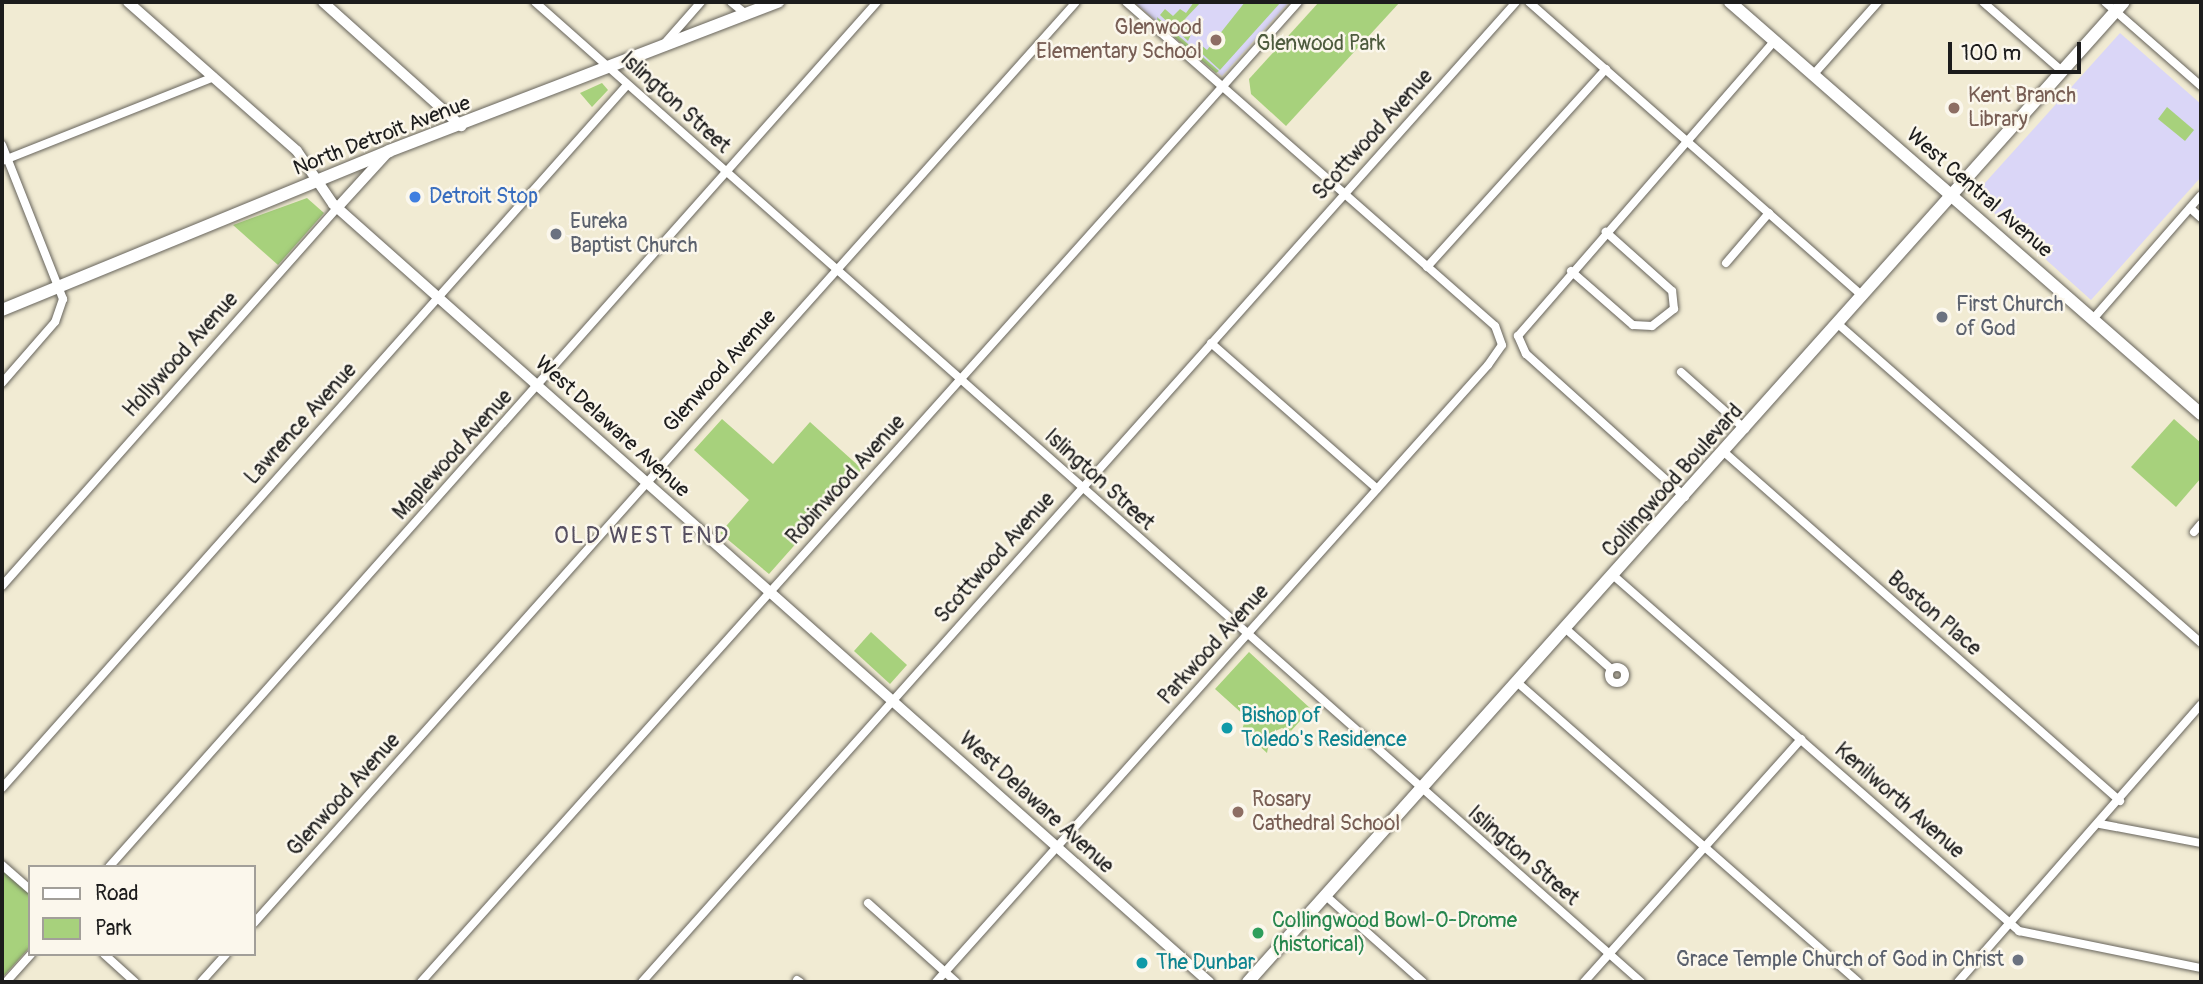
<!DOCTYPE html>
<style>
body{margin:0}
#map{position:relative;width:2203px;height:984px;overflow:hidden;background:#f1ebd3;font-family:Pangolin,sans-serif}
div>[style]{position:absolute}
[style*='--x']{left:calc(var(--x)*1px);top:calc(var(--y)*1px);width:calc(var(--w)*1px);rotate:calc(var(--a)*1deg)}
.built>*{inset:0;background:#dad6f7}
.green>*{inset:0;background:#a7d17c}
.roads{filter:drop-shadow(0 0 2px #67645c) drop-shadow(0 0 2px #67645c)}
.minor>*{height:8px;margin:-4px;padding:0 4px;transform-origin:4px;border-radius:4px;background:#fff}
.minor>.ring{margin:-4px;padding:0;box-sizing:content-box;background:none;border:8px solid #fff;border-radius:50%}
.tertiary>*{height:10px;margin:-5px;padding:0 5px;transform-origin:5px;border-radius:5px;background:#fff}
.secondary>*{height:12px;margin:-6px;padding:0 6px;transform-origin:6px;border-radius:6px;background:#fff}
.primary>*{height:12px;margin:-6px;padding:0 6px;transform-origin:6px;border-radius:6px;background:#fff}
.dots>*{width:19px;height:19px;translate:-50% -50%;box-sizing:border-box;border:4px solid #fbf7ec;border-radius:50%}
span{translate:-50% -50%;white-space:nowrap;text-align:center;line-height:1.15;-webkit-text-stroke:5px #fbf7ec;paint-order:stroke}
.education-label{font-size:21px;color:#785e54}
.right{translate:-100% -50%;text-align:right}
.left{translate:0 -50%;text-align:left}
.park-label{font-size:21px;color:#4d5b3e}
.street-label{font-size:21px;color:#1c1c1c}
.shop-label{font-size:21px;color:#366cbe}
.worship-label{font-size:21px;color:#5b616d}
.culture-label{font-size:21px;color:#0d838f}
.leisure-label{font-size:21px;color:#27864d}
.neighbourhood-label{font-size:23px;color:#564f60;letter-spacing:2px}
.frame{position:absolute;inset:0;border:4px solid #1c1c1c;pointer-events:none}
.legend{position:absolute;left:28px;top:865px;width:228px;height:91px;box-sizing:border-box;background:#fbf7ec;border:2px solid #a29f99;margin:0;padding:9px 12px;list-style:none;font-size:21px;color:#1c1c1c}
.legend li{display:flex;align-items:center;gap:14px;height:35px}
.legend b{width:35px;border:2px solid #a29f99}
.scale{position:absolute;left:1948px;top:42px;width:133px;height:32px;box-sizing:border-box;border:4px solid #1c1c1c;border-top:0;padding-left:9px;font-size:21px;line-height:24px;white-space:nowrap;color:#1c1c1c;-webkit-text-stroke:5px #fbf7ec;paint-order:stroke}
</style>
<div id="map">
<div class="built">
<div style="clip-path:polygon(1134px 2px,1289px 2px,1222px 76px)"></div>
<div style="clip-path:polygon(2120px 33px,2201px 104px,2201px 177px,2091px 300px,1974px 195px)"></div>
</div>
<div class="green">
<div style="clip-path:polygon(1194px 2px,1201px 2px,1185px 19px,1194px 28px,1188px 41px,1160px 15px,1165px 9px,1173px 16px,1180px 9px,1186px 13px)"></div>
<div style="clip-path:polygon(1245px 2px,1281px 2px,1220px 70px,1197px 49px,1201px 45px,1207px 50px)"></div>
<div style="clip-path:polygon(1319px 2px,1400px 2px,1286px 126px,1251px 94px,1249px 79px)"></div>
<div style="clip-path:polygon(1157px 17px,1219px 71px,1216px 73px,1158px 23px)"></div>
<div style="clip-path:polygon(602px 83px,608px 90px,592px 107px,580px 93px)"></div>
<div style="clip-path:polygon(2167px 107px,2194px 130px,2185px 141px,2158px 119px)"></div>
<div style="clip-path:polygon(307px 198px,324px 213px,278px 265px,233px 225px)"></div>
<div style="clip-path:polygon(722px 419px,773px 464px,810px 422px,862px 469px,769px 574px,720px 533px,749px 500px,694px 450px)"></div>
<div style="clip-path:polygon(2174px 419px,2201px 443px,2201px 478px,2176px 507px,2131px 467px)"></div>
<div style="clip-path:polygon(871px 632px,907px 665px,890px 684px,854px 651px)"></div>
<div style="clip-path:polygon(1249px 652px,1311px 709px,1290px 732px,1282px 728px,1271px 733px,1267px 753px,1242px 730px,1246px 717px,1215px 689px)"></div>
<div style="clip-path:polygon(2px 870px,30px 894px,30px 947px,2px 978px)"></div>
</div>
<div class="roads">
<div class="minor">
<div style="--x:535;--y:2;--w:1478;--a:41.54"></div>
<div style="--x:731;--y:2;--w:19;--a:39"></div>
<div style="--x:1529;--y:2;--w:445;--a:41.4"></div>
<div style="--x:1983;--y:2;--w:106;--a:41.2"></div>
<div style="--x:2105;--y:2;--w:128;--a:41.2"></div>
<div style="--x:665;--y:43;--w:55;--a:-48.7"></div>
<div style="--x:1813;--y:75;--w:98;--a:-48.3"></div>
<div style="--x:2;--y:145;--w:166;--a:68.4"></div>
<div style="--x:63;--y:299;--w:24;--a:109"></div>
<div style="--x:55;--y:322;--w:81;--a:131"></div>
<div style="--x:2;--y:161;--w:228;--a:-21.6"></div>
<div style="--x:2190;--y:208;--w:15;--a:42"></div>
<div style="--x:1726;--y:263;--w:66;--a:-49.3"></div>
<div style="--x:1427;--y:267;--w:267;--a:-47.9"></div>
<div style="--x:1571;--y:271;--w:82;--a:41.1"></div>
<div style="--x:1633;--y:325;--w:19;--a:3"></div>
<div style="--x:1652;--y:326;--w:28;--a:-38"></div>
<div style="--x:1674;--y:309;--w:18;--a:-96"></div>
<div style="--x:1672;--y:291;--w:89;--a:-138.2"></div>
<div style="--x:2093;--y:319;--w:164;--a:-48.9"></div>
<div style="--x:1838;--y:324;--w:483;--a:41.3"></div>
<div style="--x:1211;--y:343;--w:221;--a:41.3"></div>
<div style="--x:1681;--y:372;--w:86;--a:41.7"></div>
<div style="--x:1724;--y:452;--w:528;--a:41.39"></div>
<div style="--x:1685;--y:497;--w:214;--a:-138"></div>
<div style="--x:1526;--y:354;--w:20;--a:-114"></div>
<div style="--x:1518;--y:336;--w:391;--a:-49"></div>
<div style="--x:2194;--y:532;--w:11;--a:-49"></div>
<div style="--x:1614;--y:576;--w:539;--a:41.24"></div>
<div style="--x:2019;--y:931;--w:186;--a:11.5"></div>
<div style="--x:2;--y:586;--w:505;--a:-48.45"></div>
<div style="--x:1566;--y:629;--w:60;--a:41.6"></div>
<div class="ring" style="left:1609px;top:667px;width:8px;height:8px"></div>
<div style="--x:1518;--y:683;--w:453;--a:41.3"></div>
<div style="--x:2;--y:788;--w:941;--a:-48.36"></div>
<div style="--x:2100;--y:824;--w:103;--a:10.7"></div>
<div style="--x:2;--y:865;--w:37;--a:41"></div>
<div style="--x:109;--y:867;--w:1157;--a:-48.4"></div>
<div style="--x:1326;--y:896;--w:130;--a:41.6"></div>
<div style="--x:868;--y:903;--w:118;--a:41.9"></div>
<div style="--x:254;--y:923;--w:1234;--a:-48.25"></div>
<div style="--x:104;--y:954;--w:42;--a:42.1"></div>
<div style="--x:797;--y:980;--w:4;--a:34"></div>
<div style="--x:6;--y:982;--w:38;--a:-48"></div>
<div style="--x:201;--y:982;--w:38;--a:-48"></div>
<div style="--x:421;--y:982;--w:1315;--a:-48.17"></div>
<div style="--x:642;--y:982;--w:1313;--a:-48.27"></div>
<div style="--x:936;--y:982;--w:828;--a:-48.18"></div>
<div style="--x:1488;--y:365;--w:24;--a:-55"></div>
<div style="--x:1502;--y:345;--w:20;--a:-110"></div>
<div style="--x:1495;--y:326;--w:491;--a:-138.7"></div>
<div style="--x:1584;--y:982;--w:326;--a:-48.2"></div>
<div style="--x:1958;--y:982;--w:369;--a:-48.8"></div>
</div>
<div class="tertiary">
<div style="--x:128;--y:2;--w:225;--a:41.4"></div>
<div style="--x:297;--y:151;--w:64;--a:55.8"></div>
<div style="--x:333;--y:204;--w:1172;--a:41.61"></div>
<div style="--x:323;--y:2;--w:186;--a:41.9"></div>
<div style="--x:337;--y:208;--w:74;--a:-47.7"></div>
</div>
<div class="secondary">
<div style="--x:1730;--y:2;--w:626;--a:41.18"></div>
<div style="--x:1248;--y:982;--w:1314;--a:-48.21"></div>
</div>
<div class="primary">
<div style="--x:2;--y:310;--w:418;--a:-22.3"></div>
<div style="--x:389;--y:151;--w:417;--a:-21"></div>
</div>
</div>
<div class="dots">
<div style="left:1216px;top:40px;background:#8d6e63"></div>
<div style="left:1954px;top:108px;background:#8d6e63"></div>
<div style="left:415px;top:197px;background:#3f7fe0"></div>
<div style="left:556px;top:234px;background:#6b7280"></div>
<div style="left:1942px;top:317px;background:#6b7280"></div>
<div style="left:1227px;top:728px;background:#0f9aa8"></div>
<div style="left:1238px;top:812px;background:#8d6e63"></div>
<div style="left:1258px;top:933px;background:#2e9e5b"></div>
<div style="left:2018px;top:960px;background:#6b7280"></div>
<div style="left:1142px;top:963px;background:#0f9aa8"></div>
</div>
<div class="education-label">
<span class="right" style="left:1202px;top:40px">Glenwood<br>Elementary School</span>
<span class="left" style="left:1968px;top:108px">Kent Branch<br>Library</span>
<span class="left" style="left:1252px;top:812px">Rosary<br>Cathedral School</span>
</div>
<div class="park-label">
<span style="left:1321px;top:44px">Glenwood Park</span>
</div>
<div class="street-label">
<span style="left:675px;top:103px;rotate:42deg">Islington Street</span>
<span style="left:1373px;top:135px;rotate:-48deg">Scottwood Avenue</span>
<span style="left:382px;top:136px;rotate:-21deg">North Detroit Avenue</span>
<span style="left:1979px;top:193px;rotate:41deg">West Central Avenue</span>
<span style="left:181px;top:355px;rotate:-48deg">Hollywood Avenue</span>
<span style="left:720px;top:371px;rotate:-48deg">Glenwood Avenue</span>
<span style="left:301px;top:424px;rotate:-48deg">Lawrence Avenue</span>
<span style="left:612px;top:427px;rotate:42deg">West Delaware Avenue</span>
<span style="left:453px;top:455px;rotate:-48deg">Maplewood Avenue</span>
<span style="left:846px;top:480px;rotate:-48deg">Robinwood Avenue</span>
<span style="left:1099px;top:480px;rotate:42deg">Islington Street</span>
<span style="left:1673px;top:481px;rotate:-48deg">Collingwood Boulevard</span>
<span style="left:995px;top:558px;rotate:-48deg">Scottwood Avenue</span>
<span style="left:1934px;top:614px;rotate:41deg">Boston Place</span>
<span style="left:1214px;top:645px;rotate:-48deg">Parkwood Avenue</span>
<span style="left:344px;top:795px;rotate:-48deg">Glenwood Avenue</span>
<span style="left:1899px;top:801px;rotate:41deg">Kenilworth Avenue</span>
<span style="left:1036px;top:803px;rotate:42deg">West Delaware Avenue</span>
<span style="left:1523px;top:856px;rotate:41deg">Islington Street</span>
</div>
<div class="shop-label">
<span class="left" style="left:429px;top:197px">Detroit Stop</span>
</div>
<div class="worship-label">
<span class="left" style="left:570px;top:234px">Eureka<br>Baptist Church</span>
<span class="left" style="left:1956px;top:317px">First Church<br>of God</span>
<span class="right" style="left:2004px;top:960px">Grace Temple Church of God in Christ</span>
</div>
<div class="culture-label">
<span class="left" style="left:1241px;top:728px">Bishop of<br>Toledo's Residence</span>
<span class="left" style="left:1156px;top:963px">The Dunbar</span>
</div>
<div class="leisure-label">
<span class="left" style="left:1272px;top:933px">Collingwood Bowl-O-Drome<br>(historical)</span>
</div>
<div class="neighbourhood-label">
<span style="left:642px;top:536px">OLD WEST END</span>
</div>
<div class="frame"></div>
<ul class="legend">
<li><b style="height:9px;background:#fff"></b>Road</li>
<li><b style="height:19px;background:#a7d17c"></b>Park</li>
</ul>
<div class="scale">100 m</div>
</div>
